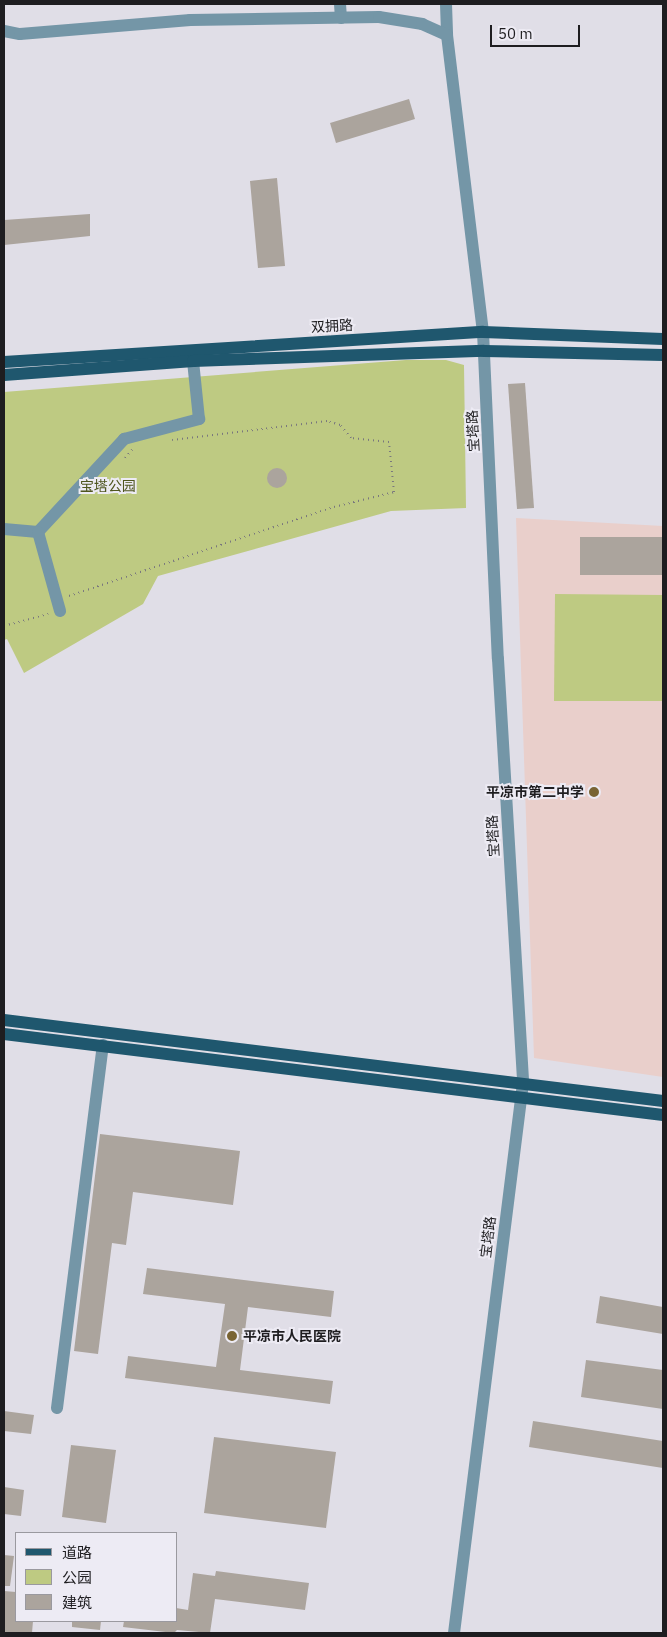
<!DOCTYPE html>
<meta charset="utf-8">
<style>
body{margin:0}
#map{position:relative;width:667px;height:1637px;overflow:hidden;background:#e0dee7;font-family:"IBM Plex Sans","Noto Sans SC",sans-serif}
div>[style]{position:absolute}
[style*='--x']{left:calc(var(--x)*1px);top:calc(var(--y)*1px);width:calc(var(--w)*1px);rotate:calc(var(--a)*1deg)}
.education>*{inset:0;background:#e9cfcb}
.green>*{inset:0;background:#beca82}
.building>*{inset:0;background:#aba49d}
.round{border-radius:50%}
.path>*{height:2px;margin-top:-1px;transform-origin:0;background:repeating-linear-gradient(90deg,#79777d 0 1px,transparent 0 5px)}
.minor>*{height:12px;margin:-6px;padding:0 6px;transform-origin:6px;border-radius:6px;background:#7496a7}
.major>*{height:12px;margin:-6px;padding:0 6px;transform-origin:6px;border-radius:6px;background:#1f576e}
.dots>*{width:14px;height:14px;translate:-50% -50%;box-sizing:border-box;border:2px solid #edebf4;border-radius:50%}
span{translate:-50% -50%;white-space:nowrap;text-align:center;line-height:1.15;-webkit-text-stroke:4px #edebf4;paint-order:stroke}
.street-label{font-size:14px;color:#1e1d20}
.park-label{font-size:14px;color:#4f561f}
.poi-label{font-size:14px;color:#1e1d20;font-weight:700}
.right{translate:-100% -50%;text-align:right}
.left{translate:0 -50%;text-align:left}
.frame{position:absolute;inset:0;border:5px solid #1e1d20;pointer-events:none}
.legend{position:absolute;left:15px;top:1532px;width:162px;height:90px;box-sizing:border-box;background:#edebf4;border:1px solid #9a999f;margin:0;padding:6px 9px;list-style:none;font-size:15px;color:#1e1d20}
.legend li{display:flex;align-items:center;gap:10px;height:25px}
.legend b{width:25px;border:1px solid #9a999f}
.scale{position:absolute;left:490px;top:25px;width:90px;height:22px;box-sizing:border-box;border:2px solid #1e1d20;border-top:0;padding-left:6px;font-size:15px;line-height:18px;white-space:nowrap;color:#1e1d20;-webkit-text-stroke:4px #edebf4;paint-order:stroke}
</style>
<div id="map">
<div class="education">
<div style="clip-path:polygon(516px 518px,663px 526px,663px 1077px,534px 1058px)"></div>
</div>
<div class="green">
<div style="clip-path:polygon(406px 360px,446px 360px,464px 365px,466px 508px,391px 511px,158px 576px,143px 604px,24px 673px,7px 639px,4px 640px,4px 392px)"></div>
<div style="clip-path:polygon(555px 594px,663px 595px,663px 701px,554px 701px)"></div>
</div>
<div class="building">
<div style="clip-path:polygon(409px 99px,415px 119px,336px 143px,330px 123px)"></div>
<div style="clip-path:polygon(277px 178px,285px 266px,258px 268px,250px 181px)"></div>
<div style="clip-path:polygon(90px 214px,90px 236px,4px 245px,4px 220px)"></div>
<div style="clip-path:polygon(525px 383px,534px 508px,517px 509px,508px 384px)"></div>
<div class="round" style="left:267px;top:468px;width:20px;height:20px"></div>
<div style="clip-path:polygon(580px 537px,663px 537px,663px 575px,580px 575px)"></div>
<div style="clip-path:polygon(100px 1134px,240px 1151px,233px 1205px,133px 1192px,126px 1245px,112px 1243px,98px 1354px,74px 1351px)"></div>
<div style="clip-path:polygon(147px 1268px,334px 1291px,331px 1317px,248px 1307px,240px 1370px,333px 1381px,330px 1404px,125px 1378px,128px 1356px,216px 1367px,225px 1304px,143px 1294px)"></div>
<div style="clip-path:polygon(600px 1296px,663px 1307px,663px 1334px,596px 1323px)"></div>
<div style="clip-path:polygon(586px 1360px,663px 1370px,663px 1409px,581px 1397px)"></div>
<div style="clip-path:polygon(4px 1411px,34px 1415px,31px 1434px,4px 1431px)"></div>
<div style="clip-path:polygon(533px 1421px,663px 1441px,663px 1468px,529px 1447px)"></div>
<div style="clip-path:polygon(214px 1437px,336px 1452px,326px 1528px,204px 1513px)"></div>
<div style="clip-path:polygon(71px 1445px,116px 1450px,106px 1523px,62px 1517px)"></div>
<div style="clip-path:polygon(4px 1487px,24px 1490px,21px 1516px,4px 1514px)"></div>
<div style="clip-path:polygon(4px 1555px,14px 1556px,10px 1586px,4px 1586px)"></div>
<div style="clip-path:polygon(216px 1571px,309px 1583px,305px 1610px,215px 1599px,210px 1633px,177px 1630px,174px 1633px,123px 1627px,124px 1621px,176px 1621px,176px 1608px,188px 1610px,193px 1573px,215px 1576px)"></div>
<div style="clip-path:polygon(4px 1591px,16px 1592px,16px 1621px,33px 1621px,32px 1633px,4px 1633px)"></div>
<div style="clip-path:polygon(72px 1621px,101px 1621px,100px 1630px,72px 1627px)"></div>
</div>
<div class="path">
<div style="--x:125;--y:458;--w:11;--a:-49"></div>
<div style="--x:69;--y:596;--w:280;--a:-18.6"></div>
<div style="--x:334;--y:507;--w:62;--a:-14"></div>
<div style="--x:394;--y:492;--w:50;--a:-95.7"></div>
<div style="--x:389;--y:442;--w:38;--a:-174"></div>
<div style="--x:351;--y:438;--w:17;--a:-130"></div>
<div style="--x:340;--y:425;--w:14;--a:-163"></div>
<div style="--x:327;--y:421;--w:156;--a:173"></div>
<div style="--x:4;--y:626;--w:46;--a:-15.3"></div>
</div>
<div class="minor">
<div style="--x:340;--y:4;--w:14;--a:86"></div>
<div style="--x:446;--y:4;--w:31;--a:88"></div>
<div style="--x:447;--y:35;--w:299;--a:83.1"></div>
<div style="--x:483;--y:332;--w:327;--a:87.4"></div>
<div style="--x:498;--y:659;--w:425;--a:86.6"></div>
<div style="--x:523;--y:1083;--w:554;--a:97.15"></div>
<div style="--x:4;--y:31;--w:16;--a:11"></div>
<div style="--x:20;--y:34;--w:171;--a:-4.7"></div>
<div style="--x:190;--y:20;--w:189;--a:-0.9"></div>
<div style="--x:379;--y:17;--w:44;--a:9.2"></div>
<div style="--x:422;--y:24;--w:27;--a:24"></div>
<div style="--x:4;--y:529;--w:34;--a:5"></div>
<div style="--x:38;--y:532;--w:127;--a:-47.2"></div>
<div style="--x:124;--y:439;--w:78;--a:-14.9"></div>
<div style="--x:199;--y:419;--w:58;--a:-95.9"></div>
<div style="--x:38;--y:532;--w:82;--a:74.4"></div>
<div style="--x:57;--y:1408;--w:366;--a:-82.8"></div>
</div>
<div class="major">
<div style="--x:4;--y:362;--w:480;--a:-3.6"></div>
<div style="--x:483;--y:332;--w:180;--a:2.2"></div>
<div style="--x:4;--y:375;--w:190;--a:-4.2"></div>
<div style="--x:193;--y:361;--w:291;--a:-2"></div>
<div style="--x:484;--y:351;--w:179;--a:1.3"></div>
<div style="--x:4;--y:1020;--w:664;--a:7.01"></div>
<div style="--x:4;--y:1034;--w:664;--a:7.01"></div>
</div>
<div class="dots">
<div style="left:594px;top:792px;background:#796433"></div>
<div style="left:232px;top:1336px;background:#796433"></div>
</div>
<div class="street-label">
<span style="left:332px;top:326px;rotate:-3deg">双拥路</span>
<span style="left:473px;top:431px;rotate:-93deg">宝塔路</span>
<span style="left:493px;top:836px;rotate:-93deg">宝塔路</span>
<span style="left:488px;top:1237px;rotate:-83deg">宝塔路</span>
</div>
<div class="park-label">
<span style="left:108px;top:486px">宝塔公园</span>
</div>
<div class="poi-label">
<span class="right" style="left:584px;top:792px">平凉市第二中学</span>
<span class="left" style="left:243px;top:1336px">平凉市人民医院</span>
</div>
<div class="frame"></div>
<ul class="legend">
<li><b style="height:6px;background:#1f576e"></b>道路</li>
<li><b style="height:14px;background:#beca82"></b>公园</li>
<li><b style="height:14px;background:#aba49d"></b>建筑</li>
</ul>
<div class="scale">50 m</div>
</div>
